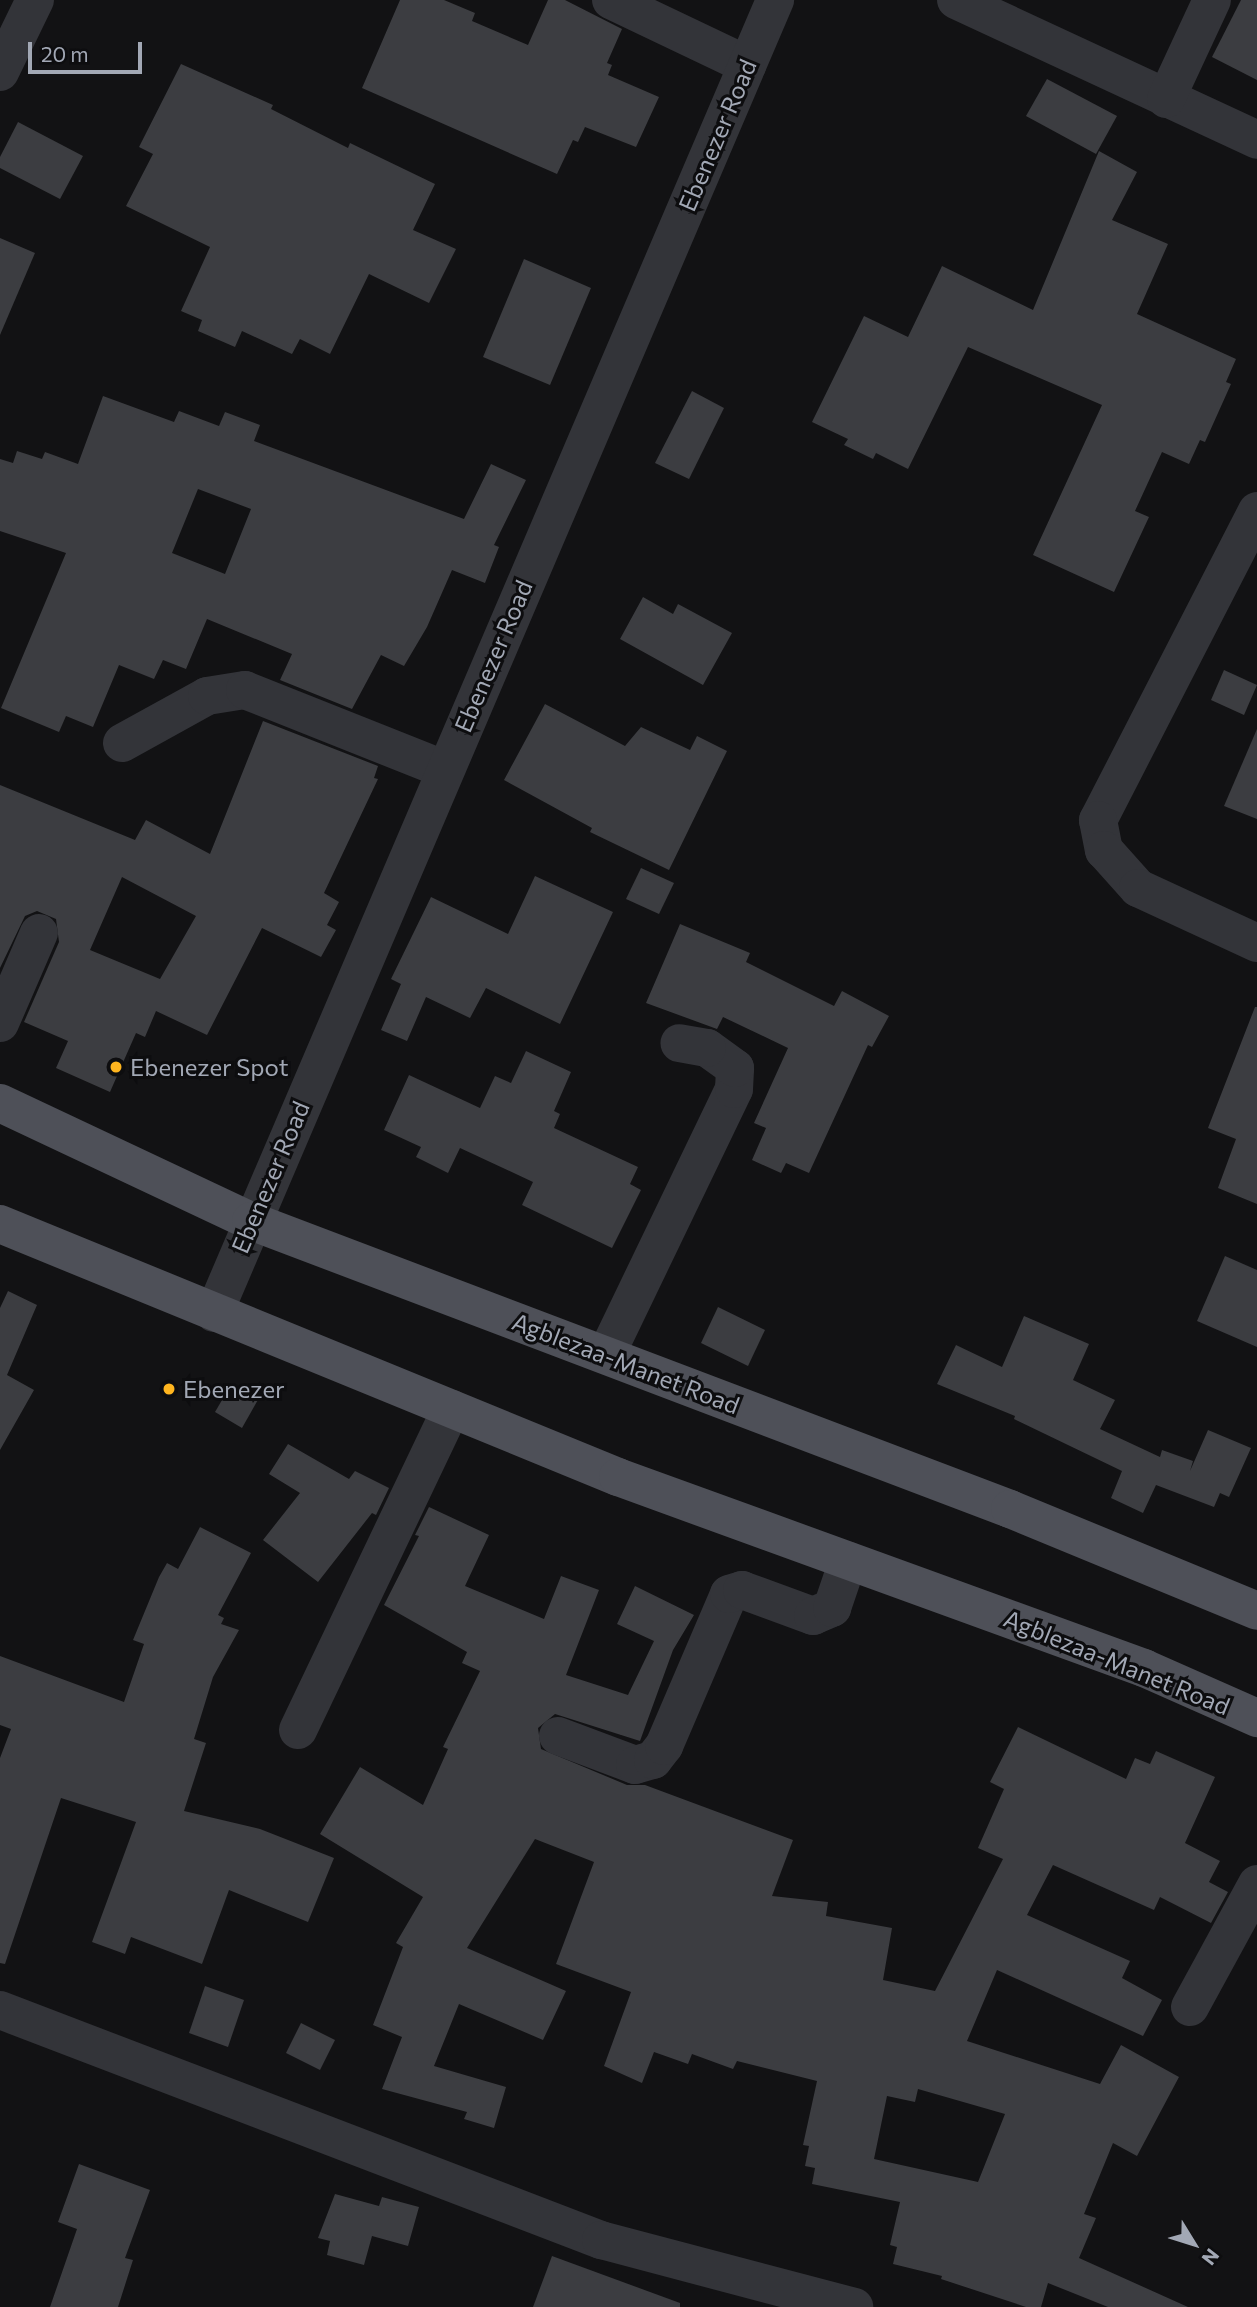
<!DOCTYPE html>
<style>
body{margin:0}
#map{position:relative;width:1257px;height:2307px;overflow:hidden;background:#121214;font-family:Commissioner,sans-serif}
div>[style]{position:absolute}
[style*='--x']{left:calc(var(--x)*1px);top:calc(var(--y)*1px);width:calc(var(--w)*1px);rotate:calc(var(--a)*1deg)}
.building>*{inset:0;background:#3c3d41}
.minor>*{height:38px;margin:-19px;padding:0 19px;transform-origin:19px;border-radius:19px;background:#333439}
.major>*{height:38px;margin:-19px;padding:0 19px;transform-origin:19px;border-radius:19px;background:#4e5058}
.dots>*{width:19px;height:19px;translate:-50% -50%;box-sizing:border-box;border:4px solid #0d0d0f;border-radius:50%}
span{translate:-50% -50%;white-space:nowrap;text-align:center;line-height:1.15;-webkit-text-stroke:6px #0d0d0f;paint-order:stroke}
.street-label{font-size:24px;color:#a2a8b5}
.poi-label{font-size:24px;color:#a2a8b5}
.left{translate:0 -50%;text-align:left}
.north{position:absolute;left:1159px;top:2209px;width:70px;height:70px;-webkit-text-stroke:5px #0d0d0f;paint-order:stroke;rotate:128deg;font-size:19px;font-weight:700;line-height:28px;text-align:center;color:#a2a8b5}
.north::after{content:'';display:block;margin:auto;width:24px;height:32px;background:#a2a8b5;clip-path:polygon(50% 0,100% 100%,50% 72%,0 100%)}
.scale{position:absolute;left:28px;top:42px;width:114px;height:32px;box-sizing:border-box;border:4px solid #a2a8b5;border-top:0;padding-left:9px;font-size:21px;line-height:24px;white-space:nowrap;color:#a2a8b5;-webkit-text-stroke:5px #0d0d0f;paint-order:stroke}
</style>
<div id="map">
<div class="building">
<div style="clip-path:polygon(400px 0,444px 0,475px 13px,472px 21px,528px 45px,548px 0,565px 0,622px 29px,607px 63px,612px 65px,608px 75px,659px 97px,636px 147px,585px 127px,578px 142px,573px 140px,557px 174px,362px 88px)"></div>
<div style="clip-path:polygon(1241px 0,1257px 0,1257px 80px,1212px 57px)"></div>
<div style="clip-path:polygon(181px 64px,273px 105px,271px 109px,348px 148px,350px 143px,435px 184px,413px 230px,456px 249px,429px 303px,369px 274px,330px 354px,300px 339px,292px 354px,242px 331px,235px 347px,198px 331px,202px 320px,181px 311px,210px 247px,126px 206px,153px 154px,139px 147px)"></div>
<div style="clip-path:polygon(1047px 79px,1117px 116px,1096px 154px,1026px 116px)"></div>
<div style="clip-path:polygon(18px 122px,83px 156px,60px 199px,0 168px,0 157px)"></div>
<div style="clip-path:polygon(1099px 151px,1137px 172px,1112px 220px,1168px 244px,1137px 314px,1236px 359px,1226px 382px,1231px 384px,1205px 442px,1200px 440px,1189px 464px,1162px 452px,1135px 511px,1149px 517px,1114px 592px,1033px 555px,1102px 405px,968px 347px,908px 469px,876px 453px,873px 459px,844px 445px,848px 439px,812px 422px,864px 316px,908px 337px,942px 266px,1033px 310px)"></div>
<div style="clip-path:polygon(0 238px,35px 253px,0 335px)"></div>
<div style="clip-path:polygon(524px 259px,591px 288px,550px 385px,483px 357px)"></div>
<div style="clip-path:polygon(692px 391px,724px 408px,689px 479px,655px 463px)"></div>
<div style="clip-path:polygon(evenodd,103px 396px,174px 422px,179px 411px,219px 426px,225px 412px,260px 425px,254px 441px,464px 519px,491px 464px,526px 480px,494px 545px,499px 547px,485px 583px,452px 570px,427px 627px,404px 666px,381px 655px,352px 709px,280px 680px,292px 654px,207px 619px,186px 669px,163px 660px,154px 679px,119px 665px,93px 727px,66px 716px,59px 732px,1px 708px,66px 553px,0 531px,0 459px,13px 463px,17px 451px,42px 459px,45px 452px,78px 464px,103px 396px,198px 489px,251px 509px,225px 574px,172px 553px,198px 489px)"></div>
<div style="clip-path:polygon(643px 597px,673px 614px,678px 604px,732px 633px,703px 685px,620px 639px)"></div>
<div style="clip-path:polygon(1224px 670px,1257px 685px,1244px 715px,1211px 700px)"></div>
<div style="clip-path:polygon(545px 704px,625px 746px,641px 727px,690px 750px,697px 736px,727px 751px,669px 870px,590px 832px,592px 828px,504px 780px)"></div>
<div style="clip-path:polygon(evenodd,263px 721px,378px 766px,374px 778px,378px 779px,324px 893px,339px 902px,327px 925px,336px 930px,321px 957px,262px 928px,207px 1035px,156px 1011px,145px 1037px,136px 1033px,110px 1092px,56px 1068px,68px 1041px,24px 1022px,59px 942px,56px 919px,37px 911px,25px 916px,0 968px,0 785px,135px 840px,146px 820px,210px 854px,263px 721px,122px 877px,196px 916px,160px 979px,90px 950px,122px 877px)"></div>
<div style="clip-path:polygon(1257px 729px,1257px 819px,1224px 806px)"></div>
<div style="clip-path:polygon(641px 868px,674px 883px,659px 914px,626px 899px)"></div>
<div style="clip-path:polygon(535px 876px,613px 912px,560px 1024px,486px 988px,470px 1018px,426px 997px,407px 1041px,381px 1030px,401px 984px,391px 979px,431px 897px,508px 934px)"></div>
<div style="clip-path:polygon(680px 924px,750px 953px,746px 962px,834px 1006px,842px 991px,889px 1016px,872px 1047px,868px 1045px,809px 1173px,786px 1163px,781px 1173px,752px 1160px,766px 1128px,754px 1123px,788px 1048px,723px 1017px,717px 1029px,646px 1003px)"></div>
<div style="clip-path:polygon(1255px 1007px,1257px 1007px,1257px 1204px,1218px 1188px,1236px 1139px,1208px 1128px)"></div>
<div style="clip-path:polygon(526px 1051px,571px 1072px,554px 1111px,560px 1114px,554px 1128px,638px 1167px,630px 1184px,641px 1190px,612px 1248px,522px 1205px,533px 1182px,460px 1148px,448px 1173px,416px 1157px,421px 1147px,384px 1130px,409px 1075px,480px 1108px,495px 1076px,511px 1083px)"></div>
<div style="clip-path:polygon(1225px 1256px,1257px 1270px,1257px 1347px,1197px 1321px)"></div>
<div style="clip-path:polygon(8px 1291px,37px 1305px,7px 1375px,34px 1390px,0 1450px,0 1308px)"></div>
<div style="clip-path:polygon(718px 1307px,765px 1330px,748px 1366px,701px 1343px)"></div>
<div style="clip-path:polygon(1024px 1316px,1089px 1344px,1073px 1380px,1115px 1400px,1100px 1429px,1160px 1457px,1162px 1450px,1193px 1461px,1190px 1471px,1208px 1430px,1251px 1448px,1229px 1497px,1220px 1493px,1214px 1507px,1156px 1485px,1143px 1513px,1111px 1498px,1122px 1471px,1014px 1419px,1015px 1416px,937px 1384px,956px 1345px,1002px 1367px)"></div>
<div style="clip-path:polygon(232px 1383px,259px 1398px,242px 1428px,215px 1412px)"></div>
<div style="clip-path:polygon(288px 1444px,349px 1479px,355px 1471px,389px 1488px,376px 1515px,372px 1513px,318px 1582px,263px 1540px,300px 1493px,269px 1474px)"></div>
<div style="clip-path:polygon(evenodd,429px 1507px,489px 1535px,465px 1586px,544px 1619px,561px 1576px,599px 1590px,566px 1675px,628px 1695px,654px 1641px,617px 1624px,635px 1586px,694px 1615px,673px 1650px,640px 1741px,555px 1714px,538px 1728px,541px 1749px,627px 1785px,645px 1785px,793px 1840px,772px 1896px,828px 1902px,826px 1916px,892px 1928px,883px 1980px,935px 1991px,1003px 1859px,978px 1848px,1004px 1789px,990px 1782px,1018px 1727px,1126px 1779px,1135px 1758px,1150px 1764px,1156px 1751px,1215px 1777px,1185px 1843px,1220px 1861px,1209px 1882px,1228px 1892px,1211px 1923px,1160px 1897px,1154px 1910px,1053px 1865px,1027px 1915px,1130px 1961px,1122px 1978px,1162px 2000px,1143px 2036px,997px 1970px,967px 2041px,1100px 2084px,1121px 2045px,1179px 2077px,1137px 2156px,1113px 2143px,1084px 2214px,1096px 2218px,1079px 2258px,1188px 2307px,1108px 2307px,1048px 2283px,1041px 2307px,1026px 2307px,941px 2279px,942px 2276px,893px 2264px,897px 2247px,890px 2245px,900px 2202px,812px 2184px,815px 2168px,805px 2166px,809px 2146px,803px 2145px,817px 2081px,737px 2061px,733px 2069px,692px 2054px,688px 2064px,654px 2052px,642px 2083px,604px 2066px,631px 1992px,556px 1964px,594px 1862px,535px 1839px,467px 1948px,566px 1991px,543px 2040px,459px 2004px,434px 2066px,506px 2087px,494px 2128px,464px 2119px,467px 2112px,382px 2089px,402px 2037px,373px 2025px,403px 1947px,396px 1943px,423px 1897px,320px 1834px,360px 1767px,423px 1805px,448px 1749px,443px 1747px,480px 1671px,462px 1663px,467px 1652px,384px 1605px,419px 1536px,415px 1535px,429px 1507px,918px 2089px,1005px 2114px,978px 2182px,874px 2159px,887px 2096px,915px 2102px,918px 2089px)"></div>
<div style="clip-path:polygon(200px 1527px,251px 1553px,218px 1615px,224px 1618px,221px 1624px,239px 1630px,213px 1677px,194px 1739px,206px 1743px,184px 1811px,260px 1829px,334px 1858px,308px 1922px,229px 1890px,202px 1964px,131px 1937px,125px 1954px,92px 1942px,136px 1822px,61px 1798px,5px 1964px,0 1963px,0 1758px,11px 1729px,0 1725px,0 1656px,124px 1702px,144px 1644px,133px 1640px,159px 1577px,167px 1563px,178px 1569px)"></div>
<div style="clip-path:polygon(205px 1986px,244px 2000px,228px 2047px,189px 2033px)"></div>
<div style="clip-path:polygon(301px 2023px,335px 2040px,320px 2070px,286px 2053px)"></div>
<div style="clip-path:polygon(79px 2164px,150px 2190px,125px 2258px,133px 2260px,118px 2307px,50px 2307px,77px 2229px,58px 2222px)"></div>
<div style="clip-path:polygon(335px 2194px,379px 2206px,382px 2197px,419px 2207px,408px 2246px,372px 2236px,364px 2265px,327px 2255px,330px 2241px,318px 2238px)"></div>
<div style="clip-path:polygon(552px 2256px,680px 2303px,680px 2307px,533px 2307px)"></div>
</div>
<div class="minor">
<div style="--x:611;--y:0;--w:151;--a:25.5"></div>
<div style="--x:956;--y:0;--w:332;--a:24.9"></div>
<div style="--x:0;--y:72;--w:80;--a:-64.1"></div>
<div style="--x:1166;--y:99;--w:109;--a:-65.1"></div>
<div style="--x:1257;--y:511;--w:348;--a:117.2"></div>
<div style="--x:1098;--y:820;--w:31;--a:79"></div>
<div style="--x:1104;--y:850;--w:51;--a:48.2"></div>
<div style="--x:1138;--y:888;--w:131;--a:24.8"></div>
<div style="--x:122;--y:743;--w:97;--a:-28.9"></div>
<div style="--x:207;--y:696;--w:38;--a:-9"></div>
<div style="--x:245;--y:690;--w:214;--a:21.7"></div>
<div style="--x:0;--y:1023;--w:98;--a:-66.6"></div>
<div style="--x:214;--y:1313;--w:1428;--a:-66.86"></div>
<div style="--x:606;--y:1355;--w:295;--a:-64.3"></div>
<div style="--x:734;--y:1089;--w:21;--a:-87"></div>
<div style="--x:735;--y:1068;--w:34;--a:-144"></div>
<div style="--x:707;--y:1048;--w:28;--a:-170"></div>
<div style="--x:298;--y:1730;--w:356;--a:-64.5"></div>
<div style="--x:558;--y:1736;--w:82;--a:20.6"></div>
<div style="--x:635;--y:1765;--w:19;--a:-16"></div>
<div style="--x:653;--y:1760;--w:18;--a:-52"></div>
<div style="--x:664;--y:1746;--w:165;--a:-66.8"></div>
<div style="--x:729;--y:1594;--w:14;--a:-17"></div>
<div style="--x:742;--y:1590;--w:76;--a:20.1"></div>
<div style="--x:813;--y:1616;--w:21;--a:-23"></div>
<div style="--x:832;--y:1608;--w:50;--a:-71.2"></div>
<div style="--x:1190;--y:2007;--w:140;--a:-61.4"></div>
<div style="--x:0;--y:2010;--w:644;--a:20.94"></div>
<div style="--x:601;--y:2240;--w:262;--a:14.8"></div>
</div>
<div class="major">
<div style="--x:0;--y:1103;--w:277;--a:25.2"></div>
<div style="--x:251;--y:1221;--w:812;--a:20.78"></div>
<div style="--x:1010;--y:1509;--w:267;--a:22.4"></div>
<div style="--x:0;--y:1224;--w:668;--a:22.26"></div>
<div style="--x:618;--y:1477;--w:560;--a:19.96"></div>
<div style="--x:1144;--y:1668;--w:124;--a:23.9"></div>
</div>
<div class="dots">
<div style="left:116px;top:1067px;background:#ffb51f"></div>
<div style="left:169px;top:1389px;background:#ffb51f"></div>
</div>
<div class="street-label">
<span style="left:717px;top:135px;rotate:-67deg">Ebenezer Road</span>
<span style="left:493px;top:656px;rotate:-67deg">Ebenezer Road</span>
<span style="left:270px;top:1177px;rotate:-67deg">Ebenezer Road</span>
<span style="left:626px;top:1363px;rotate:21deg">Agblezaa-Manet Road</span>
<span style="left:1117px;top:1662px;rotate:22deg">Agblezaa-Manet Road</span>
</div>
<div class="poi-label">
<span class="left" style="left:130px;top:1067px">Ebenezer Spot</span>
<span class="left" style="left:183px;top:1389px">Ebenezer</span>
</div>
<div class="north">N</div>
<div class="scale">20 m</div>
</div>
